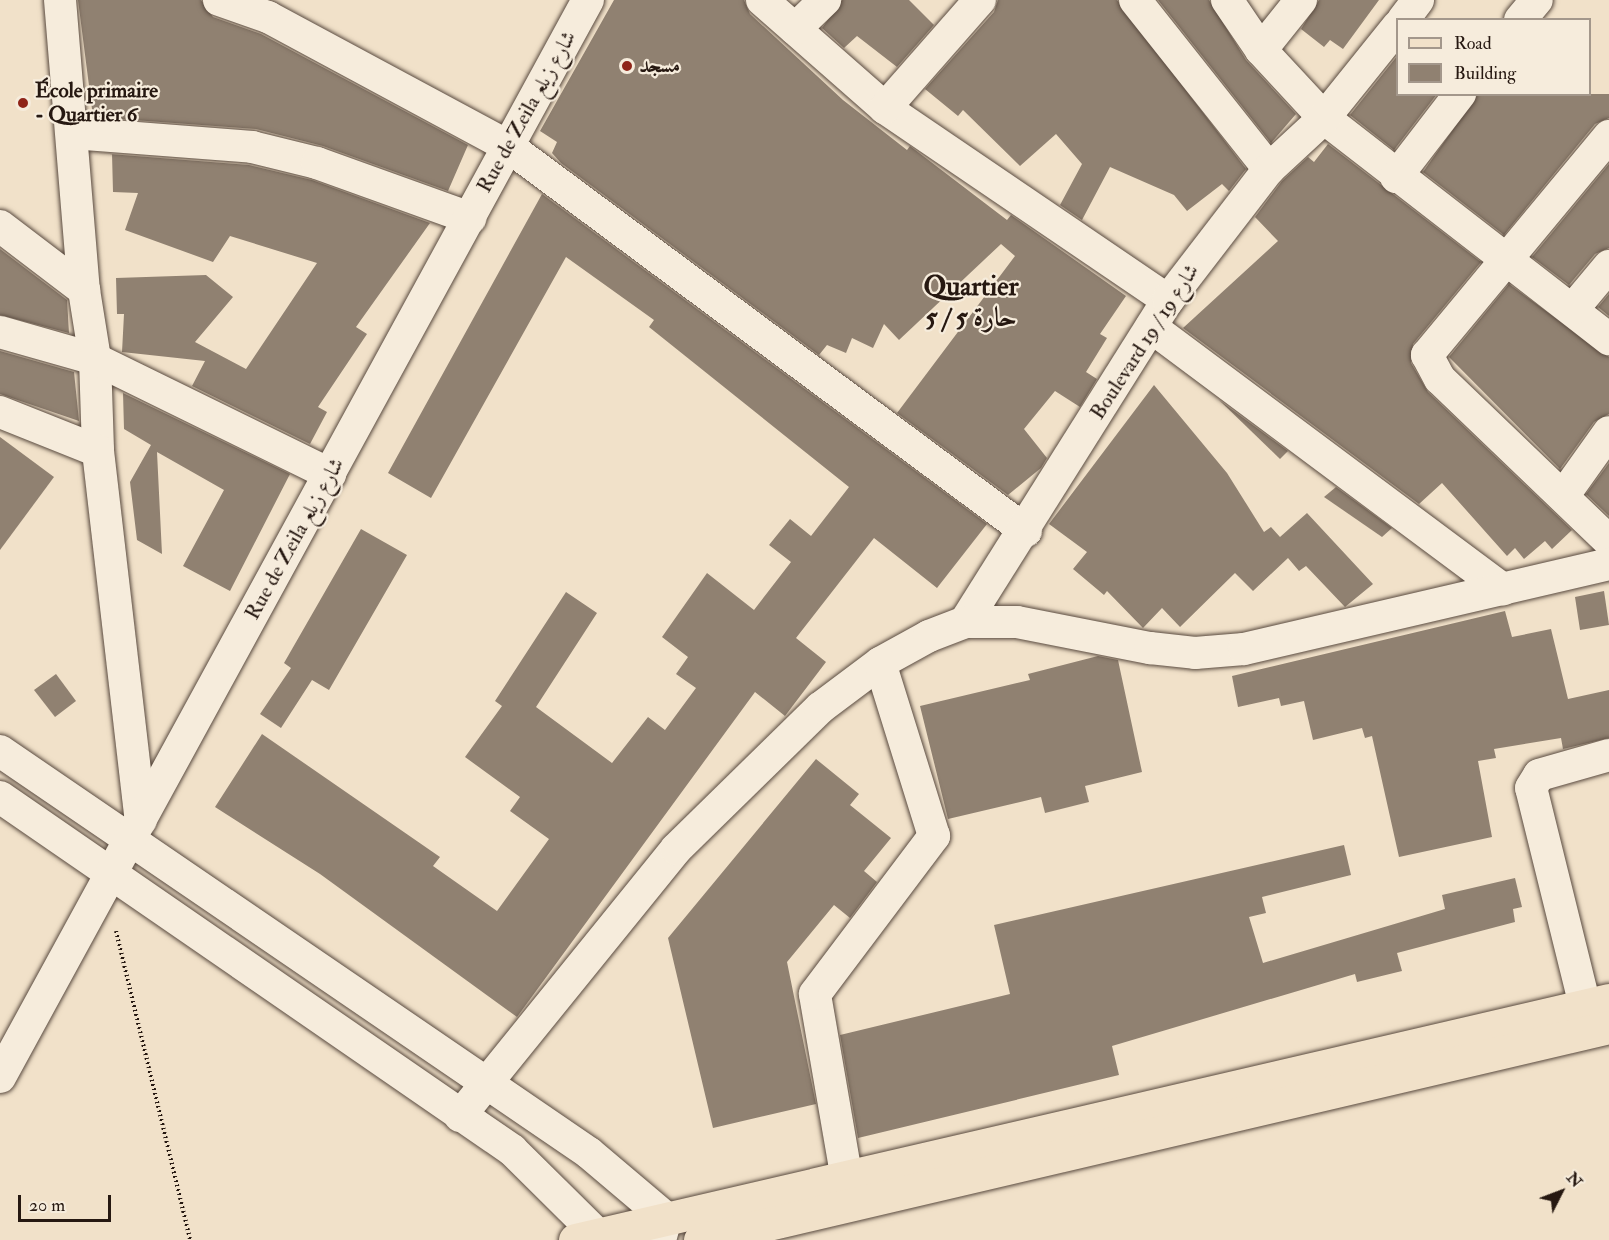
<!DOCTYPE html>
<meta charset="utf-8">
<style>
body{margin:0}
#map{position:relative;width:1609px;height:1240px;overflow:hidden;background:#f1e1c9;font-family:"IM FELL Double Pica",Amiri,serif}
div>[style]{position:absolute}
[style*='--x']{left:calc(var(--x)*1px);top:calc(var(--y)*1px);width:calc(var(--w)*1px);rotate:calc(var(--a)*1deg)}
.building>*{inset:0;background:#908171}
.path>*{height:4px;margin-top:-2px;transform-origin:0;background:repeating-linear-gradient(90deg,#261811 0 1.5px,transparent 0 4.5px)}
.roads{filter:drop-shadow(0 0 2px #594a3f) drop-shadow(0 0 2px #594a3f)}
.minor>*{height:32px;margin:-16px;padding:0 16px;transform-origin:16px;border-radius:16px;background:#f6ecdc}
.major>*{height:33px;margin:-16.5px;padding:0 16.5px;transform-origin:16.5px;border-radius:16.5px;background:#f1e1c9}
.dots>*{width:16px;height:16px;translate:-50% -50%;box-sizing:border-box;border:3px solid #f6ecdc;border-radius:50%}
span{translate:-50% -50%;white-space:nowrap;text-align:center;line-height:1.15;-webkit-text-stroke:4.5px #f6ecdc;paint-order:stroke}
.poi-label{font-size:21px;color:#261811;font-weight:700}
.left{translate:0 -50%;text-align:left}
.street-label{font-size:21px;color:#261811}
.district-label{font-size:27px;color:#261811;font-weight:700}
.legend{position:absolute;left:1396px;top:18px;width:195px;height:78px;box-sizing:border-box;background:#f6ecdc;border:2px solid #a3978b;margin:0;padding:8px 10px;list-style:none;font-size:18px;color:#261811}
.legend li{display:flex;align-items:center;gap:12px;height:30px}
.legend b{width:30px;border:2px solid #a3978b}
.north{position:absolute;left:1531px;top:1162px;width:60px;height:60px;-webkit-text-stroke:4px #f6ecdc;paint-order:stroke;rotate:48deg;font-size:16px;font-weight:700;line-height:24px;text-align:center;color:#261811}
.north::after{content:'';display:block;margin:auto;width:21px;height:27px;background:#261811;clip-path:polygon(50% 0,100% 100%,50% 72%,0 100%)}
.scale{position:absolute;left:18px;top:1195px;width:93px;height:27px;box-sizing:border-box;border:3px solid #261811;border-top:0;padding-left:8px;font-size:18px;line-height:21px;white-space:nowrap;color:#261811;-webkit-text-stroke:4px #f6ecdc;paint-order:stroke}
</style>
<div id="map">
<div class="building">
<div style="clip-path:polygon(78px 0,201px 0,213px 17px,261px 34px,468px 145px,448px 191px,323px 146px,256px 129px,93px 117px)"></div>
<div style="clip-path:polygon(614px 0,744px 0,750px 14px,843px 100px,907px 150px,910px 146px,1007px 220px,1011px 215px,1126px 296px,1100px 334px,1107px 338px,1086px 372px,1097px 379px,1080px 407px,1055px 391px,1024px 429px,1047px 458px,1041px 468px,1008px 495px,897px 413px,1015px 256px,1001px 244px,899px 340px,884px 324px,873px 348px,852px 338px,846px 353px,827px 345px,819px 355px,561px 163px,552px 153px,557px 142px,540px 131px)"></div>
<div style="clip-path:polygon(842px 0,909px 0,934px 25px,897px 67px,857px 36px,844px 48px,822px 28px)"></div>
<div style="clip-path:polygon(998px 0,1117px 0,1246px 169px,1229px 191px,1222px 184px,1187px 211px,1174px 195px,1110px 167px,1082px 220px,1060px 205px,1082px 164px,1056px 134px,1020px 166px,963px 110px,958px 116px,925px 89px,994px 12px)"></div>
<div style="clip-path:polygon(1158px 0,1209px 0,1246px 60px,1296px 114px,1271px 143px)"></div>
<div style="clip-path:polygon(1319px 0,1379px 0,1343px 49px,1330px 40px,1324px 47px,1301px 29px)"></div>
<div style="clip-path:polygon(1398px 55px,1398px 94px,1437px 94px,1394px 150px,1350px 115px)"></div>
<div style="clip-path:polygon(1478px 94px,1609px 94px,1609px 118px,1595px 124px,1504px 235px,1423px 172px)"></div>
<div style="clip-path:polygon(1328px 144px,1481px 262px,1413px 344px,1411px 363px,1428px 392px,1572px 530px,1552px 549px,1545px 541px,1524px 559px,1515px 548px,1507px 556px,1442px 483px,1419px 504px,1183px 328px,1278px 241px,1255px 217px,1282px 181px,1308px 157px,1314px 162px)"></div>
<div style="clip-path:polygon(97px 153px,249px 165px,312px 180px,430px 223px,356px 327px,367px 334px,318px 407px,327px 412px,310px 444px,192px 386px,205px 361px,122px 352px,124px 314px,117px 314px,116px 278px,206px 275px,233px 297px,195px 342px,246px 369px,317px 263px,230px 236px,213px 262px,125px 230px,138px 193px,113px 192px,112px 154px)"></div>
<div style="clip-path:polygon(1609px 164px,1609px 248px,1595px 254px,1569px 285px,1532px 257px)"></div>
<div style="clip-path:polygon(542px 194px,987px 524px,937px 588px,874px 538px,796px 638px,826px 662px,785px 716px,755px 692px,517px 1017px,320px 874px,215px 807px,262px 734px,440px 857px,433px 866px,497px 911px,549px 839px,510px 811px,520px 797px,465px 757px,502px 706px,495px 701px,566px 592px,597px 613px,536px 707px,612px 763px,648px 717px,665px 730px,696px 688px,676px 674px,688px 657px,662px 637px,707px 573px,754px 610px,791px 562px,769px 545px,790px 519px,811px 536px,849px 487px,649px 327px,654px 320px,566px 257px,431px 498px,388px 473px)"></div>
<div style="clip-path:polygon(0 249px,67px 300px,69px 333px,0 315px)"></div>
<div style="clip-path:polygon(1509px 284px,1609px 357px,1609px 414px,1594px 422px,1560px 469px,1449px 357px)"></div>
<div style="clip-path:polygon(1609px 294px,1609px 316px,1598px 307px)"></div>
<div style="clip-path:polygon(0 351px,74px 372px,79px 421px,0 394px)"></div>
<div style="clip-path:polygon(1154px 385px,1227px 473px,1264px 532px,1271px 527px,1280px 537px,1307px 513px,1373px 584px,1345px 607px,1306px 566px,1299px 571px,1288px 558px,1253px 591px,1235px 573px,1180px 627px,1162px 608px,1143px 628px,1107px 591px,1104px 595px,1073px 569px,1087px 552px,1049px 524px)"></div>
<div style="clip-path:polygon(123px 393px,290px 474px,230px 591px,183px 566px,224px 490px,157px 452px,162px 554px,137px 540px,130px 482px,151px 445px,124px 429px)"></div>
<div style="clip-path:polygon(1219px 400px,1288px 451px,1280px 459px)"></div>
<div style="clip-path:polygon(0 437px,54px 477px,0 550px)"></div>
<div style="clip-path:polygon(1609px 463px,1609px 516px,1586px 494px)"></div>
<div style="clip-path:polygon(1336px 487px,1392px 528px,1382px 537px,1324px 497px)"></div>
<div style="clip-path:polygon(361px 529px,407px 555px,329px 690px,312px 680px,281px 728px,260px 714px,291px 668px,284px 663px)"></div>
<div style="clip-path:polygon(1604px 591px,1609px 625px,1580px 630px,1575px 597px)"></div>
<div style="clip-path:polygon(1505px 611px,1512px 637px,1551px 629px,1568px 699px,1609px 690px,1609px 738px,1563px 749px,1561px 738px,1494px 749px,1496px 758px,1478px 761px,1492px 837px,1399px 857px,1372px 736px,1365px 738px,1362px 728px,1313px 740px,1304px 701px,1281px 706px,1279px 698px,1238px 707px,1232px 676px)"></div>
<div style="clip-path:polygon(1098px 656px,1118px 660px,1142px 772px,1085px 786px,1089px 802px,1045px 813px,1041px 797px,948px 819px,920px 706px,1030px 680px,1028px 674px)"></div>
<div style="clip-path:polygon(56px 674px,76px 701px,55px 717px,34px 690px)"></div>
<div style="clip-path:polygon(816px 759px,859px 794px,850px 805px,891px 838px,864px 871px,877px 882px,850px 918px,834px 905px,787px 962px,816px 1104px,713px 1128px,668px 938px)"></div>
<div style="clip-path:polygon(1344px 845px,1351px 875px,1262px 897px,1266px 913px,1249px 917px,1263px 963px,1445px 909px,1442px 895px,1515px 878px,1522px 907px,1513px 909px,1515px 922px,1397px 953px,1402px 971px,1357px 982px,1355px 974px,1112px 1046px,1119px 1075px,858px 1138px,840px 1035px,1010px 994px,994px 925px)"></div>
</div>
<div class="path">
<div style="--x:116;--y:931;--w:318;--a:76.5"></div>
</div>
<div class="roads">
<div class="minor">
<div style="--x:60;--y:0;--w:291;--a:85.3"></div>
<div style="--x:84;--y:290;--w:70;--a:80.9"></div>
<div style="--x:95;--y:359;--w:92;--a:88.1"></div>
<div style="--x:98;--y:451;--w:372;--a:83.4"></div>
<div style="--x:219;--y:0;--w:52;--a:19.1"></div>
<div style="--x:268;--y:17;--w:274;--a:28.3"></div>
<div style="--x:509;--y:147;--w:644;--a:36.6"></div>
<div style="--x:762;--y:0;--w:164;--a:41.3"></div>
<div style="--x:885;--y:108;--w:342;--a:34.2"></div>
<div style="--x:1135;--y:0;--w:216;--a:51.6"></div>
<div style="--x:1227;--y:0;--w:60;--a:55.8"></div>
<div style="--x:1261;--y:50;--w:93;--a:47.2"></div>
<div style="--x:1324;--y:118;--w:361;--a:37.8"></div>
<div style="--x:1403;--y:20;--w:25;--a:-53"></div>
<div style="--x:1520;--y:20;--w:26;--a:-50"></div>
<div style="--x:795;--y:29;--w:42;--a:-44"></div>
<div style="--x:1261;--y:50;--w:64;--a:-51.3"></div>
<div style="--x:885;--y:108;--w:144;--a:-48.7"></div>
<div style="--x:72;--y:133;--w:181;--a:4.4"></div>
<div style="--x:252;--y:147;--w:67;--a:13.8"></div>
<div style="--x:317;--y:163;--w:163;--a:19.8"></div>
<div style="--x:1609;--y:136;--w:285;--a:129.7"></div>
<div style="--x:1427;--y:355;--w:27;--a:62"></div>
<div style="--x:1440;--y:379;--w:234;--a:43.8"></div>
<div style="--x:1396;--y:177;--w:105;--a:-52.4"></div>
<div style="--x:0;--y:226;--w:106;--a:37.3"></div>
<div style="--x:1573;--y:309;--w:56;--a:-50.1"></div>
<div style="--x:1151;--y:327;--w:439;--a:36.7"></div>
<div style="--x:0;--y:332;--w:99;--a:15.9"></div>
<div style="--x:95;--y:359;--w:262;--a:26.1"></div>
<div style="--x:0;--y:412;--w:105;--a:21.7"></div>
<div style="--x:1564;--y:495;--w:77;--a:-54.5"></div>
<div style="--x:965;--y:622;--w:381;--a:-57.8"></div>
<div style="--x:1168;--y:300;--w:165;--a:-52.4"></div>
<div style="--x:1269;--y:169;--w:75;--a:-42.8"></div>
<div style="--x:1324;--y:118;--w:118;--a:-51.2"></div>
<div style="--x:0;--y:751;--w:713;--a:34.31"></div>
<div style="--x:589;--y:1153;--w:101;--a:40.2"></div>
<div style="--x:666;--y:1218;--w:23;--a:105"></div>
<div style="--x:0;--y:797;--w:622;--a:34.58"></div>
<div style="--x:512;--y:1150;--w:121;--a:44.7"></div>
<div style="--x:598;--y:1235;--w:25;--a:12"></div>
<div style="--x:1591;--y:1030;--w:249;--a:-103.9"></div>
<div style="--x:1531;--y:788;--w:15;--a:-58"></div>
<div style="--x:1539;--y:775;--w:73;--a:-15.9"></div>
<div style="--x:0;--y:1077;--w:1227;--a:-61.37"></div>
<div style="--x:460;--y:1116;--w:343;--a:-51"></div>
<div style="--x:676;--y:849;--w:202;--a:-44.4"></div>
<div style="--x:820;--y:708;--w:75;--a:-36.9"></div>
<div style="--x:880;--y:663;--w:56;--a:-28.9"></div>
<div style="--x:929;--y:636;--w:39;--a:-21"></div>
<div style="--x:965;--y:622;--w:52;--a:0"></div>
<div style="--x:1017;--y:622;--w:136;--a:11.1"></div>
<div style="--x:1150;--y:648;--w:45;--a:6.3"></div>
<div style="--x:1195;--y:653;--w:49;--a:-4.7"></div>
<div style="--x:1244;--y:649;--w:375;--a:-13.1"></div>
<div style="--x:851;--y:1203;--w:212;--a:-99.8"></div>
<div style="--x:815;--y:994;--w:198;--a:-53"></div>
<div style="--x:934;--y:836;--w:181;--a:-107.3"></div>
</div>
<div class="major">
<div style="--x:575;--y:1240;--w:1061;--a:-13.07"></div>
<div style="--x:700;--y:1240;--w:934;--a:-13.19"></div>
</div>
</div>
<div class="dots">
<div style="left:627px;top:66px;background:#8f2418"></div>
<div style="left:23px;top:103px;background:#8f2418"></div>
</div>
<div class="poi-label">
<span class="left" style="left:639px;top:66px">مسجد</span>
<span class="left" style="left:35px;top:103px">École primaire<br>- Quartier 6</span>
</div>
<div class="street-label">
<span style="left:527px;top:112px;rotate:-61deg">Rue de Zeila شارع زيلع</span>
<span style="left:1145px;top:342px;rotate:-57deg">Boulevard 19 / شارع 19</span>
<span style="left:295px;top:539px;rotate:-61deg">Rue de Zeila شارع زيلع</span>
</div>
<div class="district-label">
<span style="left:971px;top:302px">Quartier<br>5 / حارة 5</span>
</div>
<ul class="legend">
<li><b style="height:8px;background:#f1e1c9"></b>Road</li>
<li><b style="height:16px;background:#908171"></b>Building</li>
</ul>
<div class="north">N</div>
<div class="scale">20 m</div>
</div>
